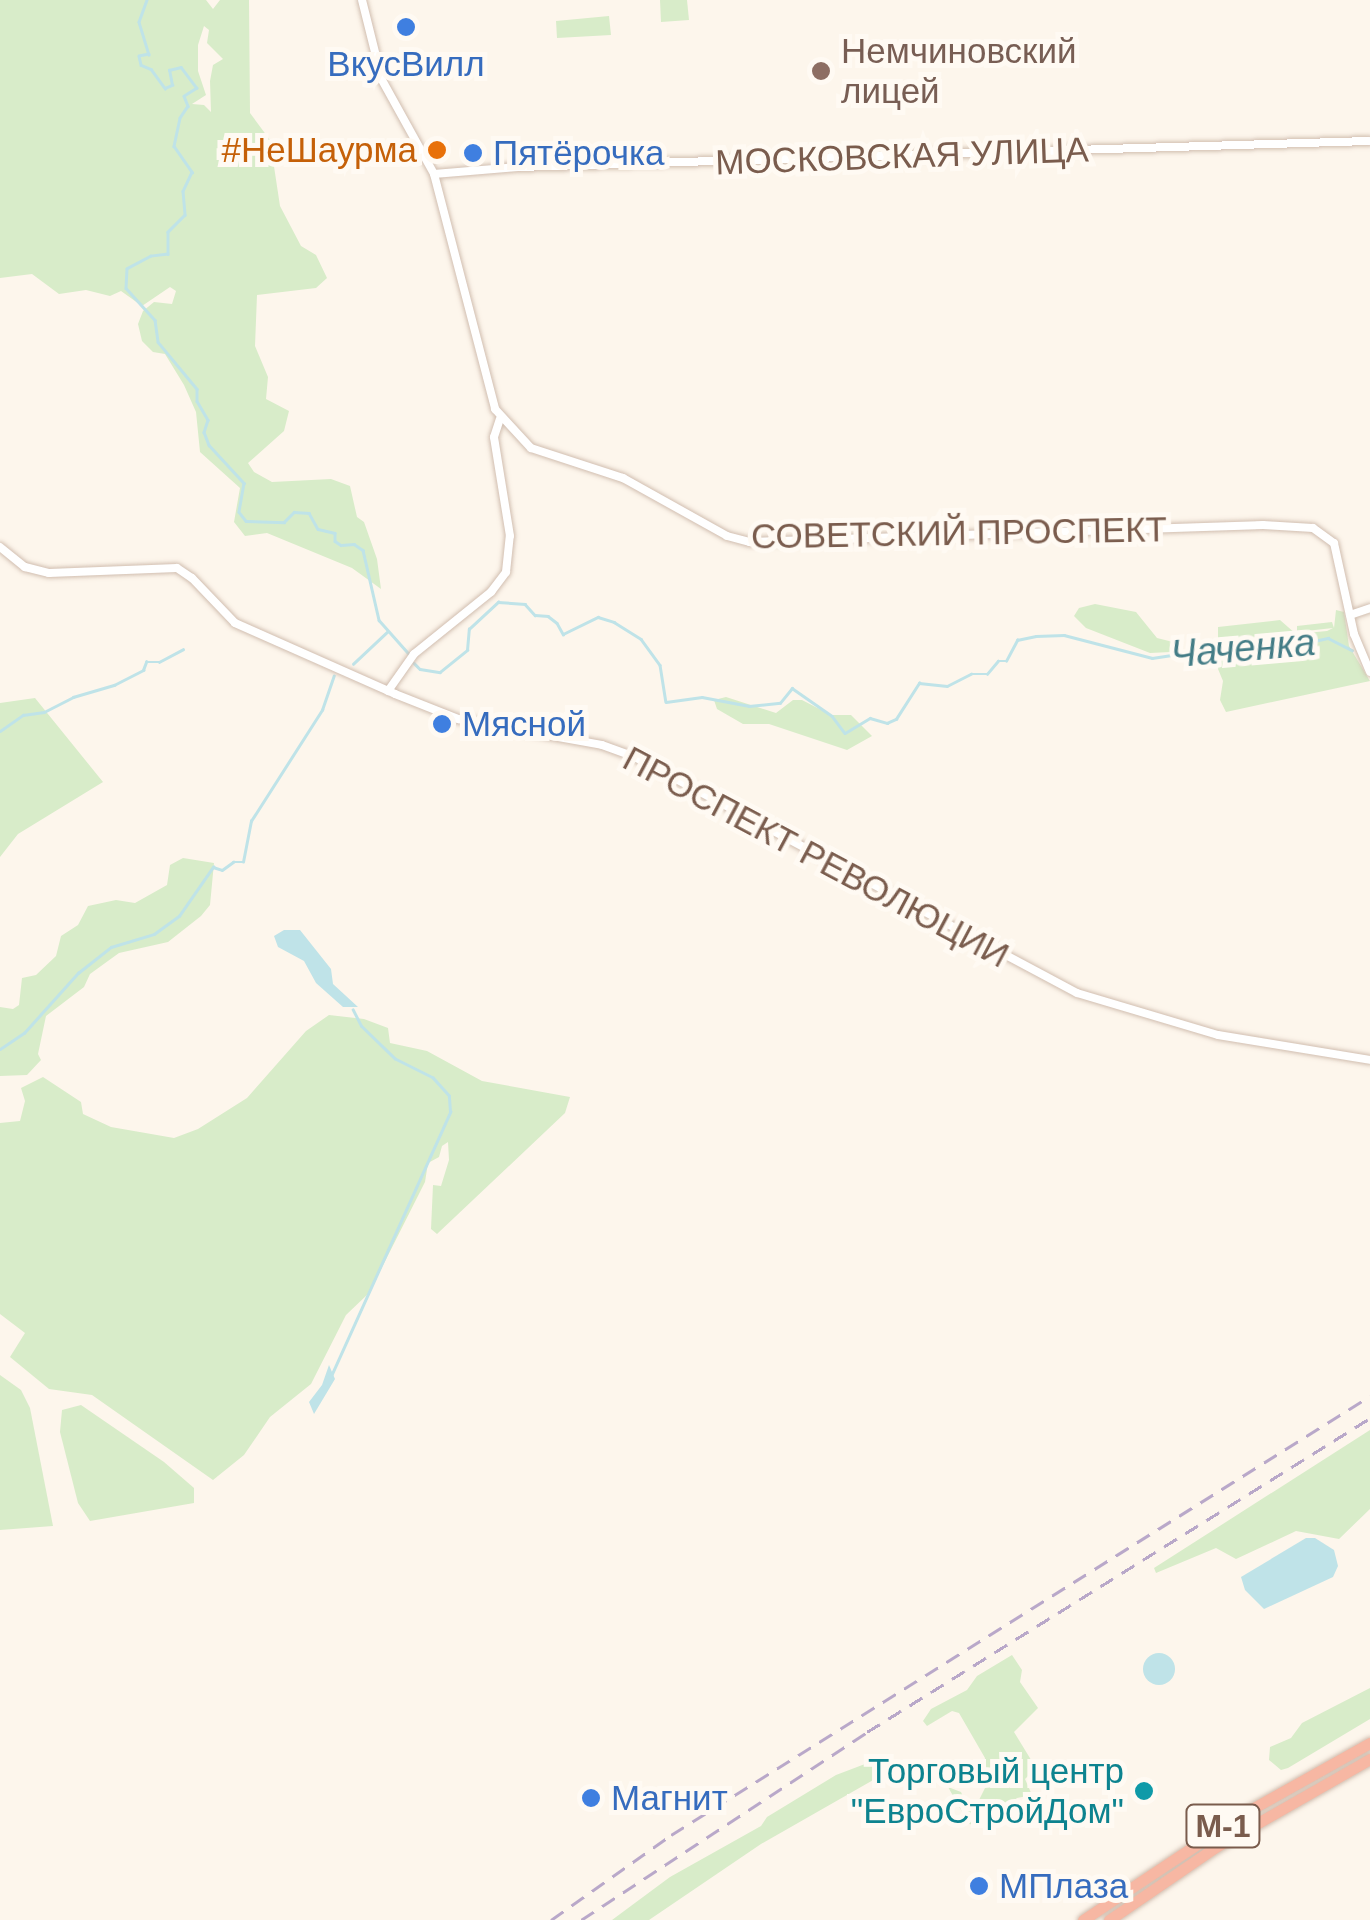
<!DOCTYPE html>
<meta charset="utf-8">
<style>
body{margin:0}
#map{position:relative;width:1370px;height:1920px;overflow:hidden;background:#fdf6ec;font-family:Helvetica,sans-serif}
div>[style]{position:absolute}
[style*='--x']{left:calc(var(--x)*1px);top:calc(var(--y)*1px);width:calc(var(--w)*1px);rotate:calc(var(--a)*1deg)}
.green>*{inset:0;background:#d8ecc9}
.water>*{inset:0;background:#bfe3e8}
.round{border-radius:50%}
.stream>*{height:2.5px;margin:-1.25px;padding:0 1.25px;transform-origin:1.25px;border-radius:1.25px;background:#bfe3e8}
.roads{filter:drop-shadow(0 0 2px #d1beb0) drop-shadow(0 0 2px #d1beb0)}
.minor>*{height:8px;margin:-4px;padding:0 4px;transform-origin:4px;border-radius:4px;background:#fff}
.highway>*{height:11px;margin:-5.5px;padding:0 5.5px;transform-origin:5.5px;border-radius:5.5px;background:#f7b7a3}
.rail>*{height:2.5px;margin-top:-1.25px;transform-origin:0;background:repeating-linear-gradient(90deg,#b9a8c9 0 15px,transparent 0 25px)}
.dots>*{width:28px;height:28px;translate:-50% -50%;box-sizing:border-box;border:5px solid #fffaf3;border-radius:50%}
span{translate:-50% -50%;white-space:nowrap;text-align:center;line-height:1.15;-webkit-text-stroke:10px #fffaf3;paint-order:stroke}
.shield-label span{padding:2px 8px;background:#fffaf3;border:2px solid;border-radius:8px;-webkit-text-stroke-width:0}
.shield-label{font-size:32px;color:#7a5c4d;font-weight:700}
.education-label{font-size:35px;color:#785e54}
.left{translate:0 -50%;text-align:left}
.shop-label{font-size:35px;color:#366cbe}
.food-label{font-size:35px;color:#c56008}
.right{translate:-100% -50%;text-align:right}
.street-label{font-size:35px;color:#7a5c4d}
.culture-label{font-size:35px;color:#0d838f}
.water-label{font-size:38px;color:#437c86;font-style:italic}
</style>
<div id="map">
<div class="green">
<div style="clip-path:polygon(evenodd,0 0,206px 0,213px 9px,220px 0,249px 0,250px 113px,270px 140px,280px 206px,301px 246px,316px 255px,327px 278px,316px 288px,257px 295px,255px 346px,268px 377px,266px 399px,289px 411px,284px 431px,248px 463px,254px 472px,272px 482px,331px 479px,350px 486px,357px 517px,364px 522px,377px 559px,381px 589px,352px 568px,267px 533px,245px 536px,234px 522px,240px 488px,200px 452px,196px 412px,184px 385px,165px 354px,153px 352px,142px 341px,138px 324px,143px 311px,154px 302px,172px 304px,176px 291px,170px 287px,142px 306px,121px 291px,110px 296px,86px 290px,59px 294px,32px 274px,0 278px,0 0,204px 26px,209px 30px,207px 43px,223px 59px,213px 65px,210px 81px,211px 112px,204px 105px,192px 104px,206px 95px,198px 71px,198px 45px,204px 26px)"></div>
<div style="clip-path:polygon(660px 0,687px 0,689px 20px,661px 22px)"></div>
<div style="clip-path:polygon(609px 16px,611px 35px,557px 38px,556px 21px)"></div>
<div style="clip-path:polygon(1095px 604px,1136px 612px,1157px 638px,1173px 642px,1170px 652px,1150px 653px,1086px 628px,1074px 616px,1079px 608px)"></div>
<div style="clip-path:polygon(1336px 610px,1344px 612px,1349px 646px,1370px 681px,1226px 712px,1220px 700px,1223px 681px,1218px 669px,1218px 627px,1280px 620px,1296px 634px,1327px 631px,1333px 628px,1297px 632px,1297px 626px,1332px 622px,1334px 628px)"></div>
<div style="clip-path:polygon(726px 697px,776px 713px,793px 700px,802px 700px,831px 715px,851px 715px,872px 736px,847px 750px,769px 724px,743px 724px,717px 709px,714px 700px)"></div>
<div style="clip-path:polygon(35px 698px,103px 782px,18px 834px,0 857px,0 703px)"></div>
<div style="clip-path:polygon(183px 858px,214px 863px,210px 905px,201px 916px,168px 942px,119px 953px,90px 974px,84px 987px,46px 1016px,38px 1054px,41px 1060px,27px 1075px,0 1076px,0 1007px,13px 1009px,19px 1005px,22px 978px,36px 975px,56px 956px,61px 936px,78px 925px,88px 906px,116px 900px,135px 903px,167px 885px,170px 865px)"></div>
<div style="clip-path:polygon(329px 1015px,364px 1019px,388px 1028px,390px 1043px,427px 1051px,482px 1081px,570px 1097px,565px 1113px,437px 1234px,431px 1229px,433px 1185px,441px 1186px,449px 1160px,448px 1142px,442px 1146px,439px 1157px,428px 1163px,425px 1182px,369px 1293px,346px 1315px,311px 1384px,270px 1417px,244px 1455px,213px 1480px,92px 1395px,49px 1389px,10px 1357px,25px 1333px,0 1314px,0 1123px,20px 1121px,25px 1101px,21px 1088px,43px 1077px,81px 1102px,83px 1114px,111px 1127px,174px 1138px,198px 1129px,247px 1098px,306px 1031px)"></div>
<div style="clip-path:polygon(0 1375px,21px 1390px,30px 1408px,53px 1526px,0 1530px)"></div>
<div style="clip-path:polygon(81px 1405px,164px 1462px,194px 1488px,194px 1503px,90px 1521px,78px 1503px,60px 1432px,62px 1410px)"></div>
<div style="clip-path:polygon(1370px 1430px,1370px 1509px,1339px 1539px,1296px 1531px,1236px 1559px,1216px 1548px,1156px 1573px,1154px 1568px)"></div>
<div style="clip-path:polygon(1012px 1655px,1022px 1670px,1020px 1682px,1038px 1708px,1014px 1732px,1036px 1768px,1025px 1779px,1032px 1795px,1017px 1798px,984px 1826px,969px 1824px,948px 1787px,961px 1792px,965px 1801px,978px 1802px,987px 1784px,983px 1774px,985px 1758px,959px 1713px,952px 1711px,927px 1726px,923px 1721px,931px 1709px,967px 1690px,977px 1676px)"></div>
<div style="clip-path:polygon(1370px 1688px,1370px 1719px,1288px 1768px,1281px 1770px,1269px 1760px,1270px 1747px,1291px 1738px,1302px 1723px)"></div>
<div style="clip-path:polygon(884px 1762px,888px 1768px,882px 1775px,761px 1844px,649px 1920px,612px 1920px,670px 1877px,761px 1826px,767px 1817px,836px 1775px,865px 1764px)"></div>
</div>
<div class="water">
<div style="clip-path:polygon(284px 930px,300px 930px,331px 969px,333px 984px,358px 1007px,343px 1007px,316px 983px,304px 961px,278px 947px,274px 936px)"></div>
<div style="clip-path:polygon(329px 1365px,335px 1379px,314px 1414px,309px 1402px,322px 1385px)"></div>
<div style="clip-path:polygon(1306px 1538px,1315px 1538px,1334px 1550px,1338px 1566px,1333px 1577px,1264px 1609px,1245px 1590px,1241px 1577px)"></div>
<div class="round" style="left:1143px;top:1653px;width:32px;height:32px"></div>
</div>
<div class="stream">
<div style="--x:147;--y:0;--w:23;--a:110"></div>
<div style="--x:139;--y:22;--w:34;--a:73"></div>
<div style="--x:149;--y:54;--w:10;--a:169"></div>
<div style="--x:139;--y:56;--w:9;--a:77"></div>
<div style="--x:141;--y:65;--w:11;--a:22"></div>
<div style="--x:151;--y:69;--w:24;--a:54"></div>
<div style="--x:165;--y:88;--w:8;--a:-23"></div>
<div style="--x:172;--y:85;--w:15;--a:-101"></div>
<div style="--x:169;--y:70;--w:12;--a:-14"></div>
<div style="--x:181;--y:67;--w:26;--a:53"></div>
<div style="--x:197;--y:88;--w:15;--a:148"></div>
<div style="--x:184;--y:96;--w:11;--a:68"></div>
<div style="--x:188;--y:106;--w:14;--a:124"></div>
<div style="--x:180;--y:118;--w:29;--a:102"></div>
<div style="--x:174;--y:146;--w:32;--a:55"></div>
<div style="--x:192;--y:172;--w:21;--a:115"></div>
<div style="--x:183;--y:191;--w:24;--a:85"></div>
<div style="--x:185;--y:215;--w:24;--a:135"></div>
<div style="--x:168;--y:232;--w:22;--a:90"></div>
<div style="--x:168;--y:254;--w:17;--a:173"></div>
<div style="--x:151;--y:256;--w:27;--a:152"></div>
<div style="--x:127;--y:269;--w:19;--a:93"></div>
<div style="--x:126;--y:288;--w:43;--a:47.8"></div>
<div style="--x:155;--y:320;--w:22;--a:82"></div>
<div style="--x:158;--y:342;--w:61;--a:50.3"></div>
<div style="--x:197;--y:389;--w:12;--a:90"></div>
<div style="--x:197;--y:401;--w:22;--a:60"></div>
<div style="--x:208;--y:420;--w:13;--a:108"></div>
<div style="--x:204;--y:432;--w:14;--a:69"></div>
<div style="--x:209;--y:445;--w:52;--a:47.4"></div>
<div style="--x:244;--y:483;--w:29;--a:100"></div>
<div style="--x:239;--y:512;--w:11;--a:52"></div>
<div style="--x:246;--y:521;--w:38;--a:2"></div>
<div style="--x:284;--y:522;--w:14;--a:-45"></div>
<div style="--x:294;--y:512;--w:15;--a:4"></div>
<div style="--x:309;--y:513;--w:18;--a:61"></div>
<div style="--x:318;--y:529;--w:17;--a:13"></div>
<div style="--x:335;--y:533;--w:8;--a:90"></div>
<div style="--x:335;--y:541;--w:7;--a:34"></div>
<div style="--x:341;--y:545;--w:13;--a:-4"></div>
<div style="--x:354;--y:544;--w:11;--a:34"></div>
<div style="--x:363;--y:550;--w:72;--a:77.1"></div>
<div style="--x:379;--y:620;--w:47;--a:48.5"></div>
<div style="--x:414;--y:663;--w:8;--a:45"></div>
<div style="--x:420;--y:669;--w:20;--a:9"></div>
<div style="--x:440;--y:672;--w:35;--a:-39"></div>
<div style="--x:467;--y:650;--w:21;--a:-85"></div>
<div style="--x:469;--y:629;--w:40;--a:-43"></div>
<div style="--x:498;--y:602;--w:27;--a:4"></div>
<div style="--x:525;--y:604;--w:15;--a:48"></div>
<div style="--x:535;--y:615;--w:13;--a:4"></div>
<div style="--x:548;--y:616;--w:11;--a:38"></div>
<div style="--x:557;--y:623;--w:13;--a:61"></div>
<div style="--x:563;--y:634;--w:39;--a:-26"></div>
<div style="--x:598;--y:617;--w:17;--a:17"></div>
<div style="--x:614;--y:622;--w:32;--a:32"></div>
<div style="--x:641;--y:639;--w:32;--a:54"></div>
<div style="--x:660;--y:665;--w:37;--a:81"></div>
<div style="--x:666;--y:702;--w:36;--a:-8"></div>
<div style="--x:702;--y:697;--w:48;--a:10.8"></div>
<div style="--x:749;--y:706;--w:31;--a:-6"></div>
<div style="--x:780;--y:703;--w:19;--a:-51"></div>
<div style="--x:792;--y:688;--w:49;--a:35"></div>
<div style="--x:832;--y:716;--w:21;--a:53"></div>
<div style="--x:845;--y:733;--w:29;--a:-31"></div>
<div style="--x:870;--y:718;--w:18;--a:16"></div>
<div style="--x:887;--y:723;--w:10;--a:-24"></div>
<div style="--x:896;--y:719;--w:43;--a:-57.4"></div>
<div style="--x:919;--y:683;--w:28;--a:6"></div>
<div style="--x:947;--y:686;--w:27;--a:-27"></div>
<div style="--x:971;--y:674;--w:16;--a:0"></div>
<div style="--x:987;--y:674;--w:17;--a:-50"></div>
<div style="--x:998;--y:661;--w:8;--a:0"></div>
<div style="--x:1006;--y:661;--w:24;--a:-62"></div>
<div style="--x:1017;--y:640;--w:19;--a:-12"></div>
<div style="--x:1036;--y:636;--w:28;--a:-2"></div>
<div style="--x:1064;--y:635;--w:91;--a:14.6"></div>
<div style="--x:1152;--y:658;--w:48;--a:-8.5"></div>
<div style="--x:1199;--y:651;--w:22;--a:10"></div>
<div style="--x:1221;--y:655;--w:40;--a:-2.9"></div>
<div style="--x:1261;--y:653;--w:69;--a:-12.6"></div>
<div style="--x:1328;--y:638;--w:27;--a:27"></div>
<div style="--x:353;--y:664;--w:47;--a:-43.3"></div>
<div style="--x:0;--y:731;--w:28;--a:-35"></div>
<div style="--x:23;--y:715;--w:21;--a:-8"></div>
<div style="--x:44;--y:712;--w:33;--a:-27"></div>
<div style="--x:73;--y:697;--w:43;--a:-16.3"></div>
<div style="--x:114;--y:685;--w:33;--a:-27"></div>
<div style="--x:143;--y:670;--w:9;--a:-69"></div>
<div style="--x:146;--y:662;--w:13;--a:0"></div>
<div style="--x:159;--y:662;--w:27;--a:-28"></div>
<div style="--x:0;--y:1049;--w:29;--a:-34"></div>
<div style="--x:24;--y:1033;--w:81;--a:-48"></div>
<div style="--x:78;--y:973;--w:42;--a:-38.2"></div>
<div style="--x:111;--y:947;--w:45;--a:-16.8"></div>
<div style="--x:154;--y:934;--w:31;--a:-36"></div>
<div style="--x:179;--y:916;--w:60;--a:-55.2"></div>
<div style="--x:213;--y:867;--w:9;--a:18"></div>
<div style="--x:222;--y:870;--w:14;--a:-36"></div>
<div style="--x:233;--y:862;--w:10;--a:0"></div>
<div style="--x:243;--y:862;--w:42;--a:-79"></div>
<div style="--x:251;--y:821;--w:132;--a:-57.4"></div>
<div style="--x:322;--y:710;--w:36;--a:-71"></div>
<div style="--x:331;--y:1376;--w:290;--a:-65.7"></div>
<div style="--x:450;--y:1112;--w:16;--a:-94"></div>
<div style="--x:449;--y:1096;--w:24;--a:-132"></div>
<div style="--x:433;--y:1078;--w:42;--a:-153.4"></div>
<div style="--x:395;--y:1059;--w:47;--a:-135.9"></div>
<div style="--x:361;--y:1026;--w:18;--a:-117"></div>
</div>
<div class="roads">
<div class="minor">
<div style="--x:362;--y:0;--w:82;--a:76"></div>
<div style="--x:382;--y:80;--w:107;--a:61"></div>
<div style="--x:434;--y:174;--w:243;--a:75.4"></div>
<div style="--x:495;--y:409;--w:53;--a:47.3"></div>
<div style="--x:531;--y:448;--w:97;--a:18.1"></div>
<div style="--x:623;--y:478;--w:119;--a:29.1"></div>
<div style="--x:727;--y:536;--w:24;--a:15"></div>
<div style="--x:750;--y:542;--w:513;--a:-1.9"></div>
<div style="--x:1263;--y:525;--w:50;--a:3.4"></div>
<div style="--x:1313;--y:528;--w:26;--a:36"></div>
<div style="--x:1334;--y:543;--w:93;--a:77.6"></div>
<div style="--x:1354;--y:634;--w:41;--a:67.2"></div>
<div style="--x:434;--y:174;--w:84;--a:-4.8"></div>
<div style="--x:518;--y:167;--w:852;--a:-1.75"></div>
<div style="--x:0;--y:547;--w:32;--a:39"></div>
<div style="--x:25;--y:567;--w:25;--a:14"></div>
<div style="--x:49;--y:573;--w:128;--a:-2.2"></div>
<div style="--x:177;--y:568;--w:18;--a:34"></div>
<div style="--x:192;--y:578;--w:62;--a:46.3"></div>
<div style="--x:235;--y:623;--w:175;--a:23.9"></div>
<div style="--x:395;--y:694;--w:68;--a:21.6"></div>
<div style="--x:458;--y:719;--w:146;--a:10.2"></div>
<div style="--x:602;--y:745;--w:33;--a:20"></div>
<div style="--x:633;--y:756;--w:503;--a:28.09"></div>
<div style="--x:1077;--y:993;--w:147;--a:16.6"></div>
<div style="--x:1218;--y:1035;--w:154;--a:9.3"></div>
<div style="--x:1350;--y:615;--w:21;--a:-19"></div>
<div style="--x:388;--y:691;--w:45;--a:-54.9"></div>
<div style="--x:414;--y:654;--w:99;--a:-38.8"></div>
<div style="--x:491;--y:592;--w:25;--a:-53"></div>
<div style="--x:506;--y:572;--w:36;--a:-84"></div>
<div style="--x:510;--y:536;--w:100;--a:-99.2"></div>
<div style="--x:494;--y:437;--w:19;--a:-72"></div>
</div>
<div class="highway">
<div style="--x:1083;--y:1920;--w:190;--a:-33.6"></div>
<div style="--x:1241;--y:1815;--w:148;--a:-29.2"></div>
<div style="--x:1109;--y:1920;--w:127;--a:-34.4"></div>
<div style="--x:1214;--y:1848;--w:180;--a:-29.7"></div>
</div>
</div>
<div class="rail">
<div style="--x:551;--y:1920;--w:147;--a:-35.3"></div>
<div style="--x:671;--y:1835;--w:825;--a:-32.13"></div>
<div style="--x:581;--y:1920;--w:342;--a:-33.3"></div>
<div style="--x:867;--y:1732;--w:593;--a:-31.97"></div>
</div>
<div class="dots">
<div style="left:406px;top:27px;background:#3f7fe0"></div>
<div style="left:821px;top:71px;background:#8d6e63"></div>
<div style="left:437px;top:150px;background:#e8710a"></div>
<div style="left:473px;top:153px;background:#3f7fe0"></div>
<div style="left:442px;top:724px;background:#3f7fe0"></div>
<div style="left:1144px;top:1791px;background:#0f9aa8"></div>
<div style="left:591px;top:1798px;background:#3f7fe0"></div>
<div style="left:979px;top:1886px;background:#3f7fe0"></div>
</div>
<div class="shield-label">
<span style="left:1223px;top:1826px">М-1</span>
</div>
<div class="education-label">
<span class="left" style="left:841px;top:71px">Немчиновский<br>лицей</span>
</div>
<div class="shop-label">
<span style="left:406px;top:64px">ВкусВилл</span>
<span class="left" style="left:493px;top:153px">Пятёрочка</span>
<span class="left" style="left:462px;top:724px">Мясной</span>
<span class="left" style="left:611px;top:1798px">Магнит</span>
<span class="left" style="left:999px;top:1886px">МПлаза</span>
</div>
<div class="food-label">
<span class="right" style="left:417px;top:150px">#НеШаурма</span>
</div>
<div class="street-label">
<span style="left:902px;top:156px;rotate:-2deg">МОСКОВСКАЯ УЛИЦА</span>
<span style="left:959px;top:533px;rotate:-1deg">СОВЕТСКИЙ ПРОСПЕКТ</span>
<span style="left:816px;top:857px;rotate:28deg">ПРОСПЕКТ РЕВОЛЮЦИИ</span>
</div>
<div class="culture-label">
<span class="right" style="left:1124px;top:1791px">Торговый центр<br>"ЕвроСтройДом"</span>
</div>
<div class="water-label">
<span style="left:1243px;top:649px;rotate:-5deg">Чаченка</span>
</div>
</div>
